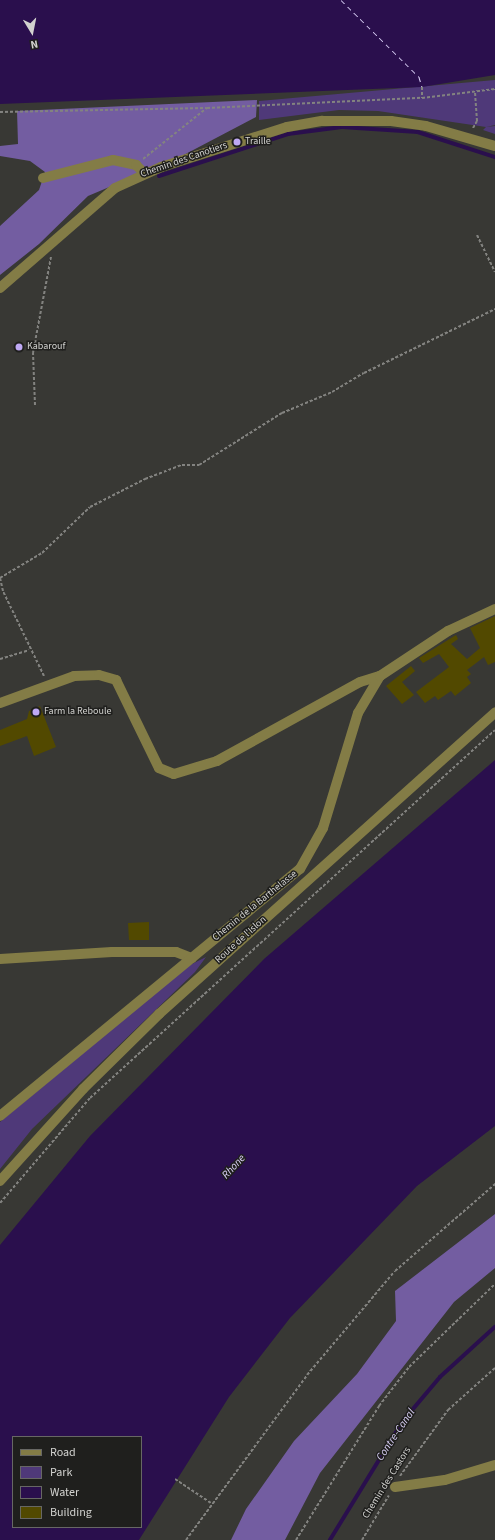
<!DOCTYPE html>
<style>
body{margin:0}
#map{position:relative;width:495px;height:1540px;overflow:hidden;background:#383834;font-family:"Source Sans 3",sans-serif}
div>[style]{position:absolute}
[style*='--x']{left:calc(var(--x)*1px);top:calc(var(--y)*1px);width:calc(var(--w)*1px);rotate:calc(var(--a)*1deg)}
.green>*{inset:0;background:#4f3979}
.forest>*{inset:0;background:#735da1}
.water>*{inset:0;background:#2a0f4d}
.stream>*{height:3.5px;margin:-1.75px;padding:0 1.75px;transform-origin:1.75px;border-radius:1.75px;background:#2a0f4d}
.ferry>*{height:1px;margin-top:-0.5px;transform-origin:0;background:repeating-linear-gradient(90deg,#dad0f7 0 5px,transparent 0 9px)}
.building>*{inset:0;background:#524900}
.path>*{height:2px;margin-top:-1px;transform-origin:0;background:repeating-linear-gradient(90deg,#838380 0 3px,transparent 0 5px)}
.minor>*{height:10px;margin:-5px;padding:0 5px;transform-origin:5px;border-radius:5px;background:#837c46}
.dots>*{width:11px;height:11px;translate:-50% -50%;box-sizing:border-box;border:2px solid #1f1f1d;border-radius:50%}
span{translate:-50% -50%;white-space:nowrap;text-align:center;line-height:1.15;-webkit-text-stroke:3px #1f1f1d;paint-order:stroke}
.poi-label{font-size:10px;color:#d2d2cf}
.left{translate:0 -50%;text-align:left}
.street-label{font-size:10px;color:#d2d2cf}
.water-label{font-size:11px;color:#dad0f7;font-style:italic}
.legend{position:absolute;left:12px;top:1436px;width:130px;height:92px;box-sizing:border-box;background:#1f1f1d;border:1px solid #676764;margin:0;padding:5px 7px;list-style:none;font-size:12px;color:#d2d2cf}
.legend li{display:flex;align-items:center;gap:8px;height:20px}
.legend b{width:20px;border:1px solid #676764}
.north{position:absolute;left:12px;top:12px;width:40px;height:40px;-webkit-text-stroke:3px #1f1f1d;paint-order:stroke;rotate:170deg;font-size:11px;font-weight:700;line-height:16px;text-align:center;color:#d2d2cf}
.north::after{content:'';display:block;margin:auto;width:14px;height:18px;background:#d2d2cf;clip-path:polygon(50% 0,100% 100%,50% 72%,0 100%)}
</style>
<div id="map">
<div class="green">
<div style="clip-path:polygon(495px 80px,495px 125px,486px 127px,495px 126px,495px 134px,483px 130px,486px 127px,378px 111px,339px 110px,259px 120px,259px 101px)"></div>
<div style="clip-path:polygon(206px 957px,195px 972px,32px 1129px,0 1169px,0 1122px,188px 966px)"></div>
</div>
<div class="forest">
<div style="clip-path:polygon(257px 100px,256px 117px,178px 158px,88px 196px,39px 244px,0 275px,0 226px,39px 190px,45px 172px,30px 161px,0 156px,0 146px,18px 144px,17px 111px)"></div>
<div style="clip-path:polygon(495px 1214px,495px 1268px,454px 1302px,320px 1473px,285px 1540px,231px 1540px,246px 1509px,294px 1441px,357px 1374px,396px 1321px,395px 1291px)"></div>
</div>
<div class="water">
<div style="clip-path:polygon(0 0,495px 0,495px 75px,422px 87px,0 104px)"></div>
<div style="clip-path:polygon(evenodd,495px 760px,495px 1126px,417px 1186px,290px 1318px,229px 1397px,139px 1540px,0 1540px,0 1245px,90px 1136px,264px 959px,495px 760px,13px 1437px,141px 1437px,141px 1527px,13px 1527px,13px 1437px)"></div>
</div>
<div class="stream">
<div style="--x:159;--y:176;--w:136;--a:-18"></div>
<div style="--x:288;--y:134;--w:54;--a:-7.4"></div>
<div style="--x:342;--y:127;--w:76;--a:3.8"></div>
<div style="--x:418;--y:132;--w:81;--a:18"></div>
<div style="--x:330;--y:1540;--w:140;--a:-58.5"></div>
<div style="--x:403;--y:1421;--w:57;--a:-49.9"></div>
<div style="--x:440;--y:1377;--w:74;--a:-42.3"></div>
</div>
<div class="ferry">
<div style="--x:341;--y:0;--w:110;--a:44.6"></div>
<div style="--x:419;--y:77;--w:10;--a:73"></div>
</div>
<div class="building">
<div style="clip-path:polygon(495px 616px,495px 662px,488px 665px,484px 657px,467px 670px,471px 674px,467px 677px,471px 683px,455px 696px,451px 691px,438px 700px,435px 696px,425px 703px,416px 692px,449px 667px,439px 654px,423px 663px,419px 658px,456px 635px,458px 639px,451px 644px,467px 659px,480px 648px,470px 628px)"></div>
<div style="clip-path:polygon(411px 666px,415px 671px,402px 682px,414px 695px,402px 704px,386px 686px)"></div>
<div style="clip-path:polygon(40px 706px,56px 747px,34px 756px,27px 736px,0 746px,0 730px,27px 719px,29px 711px)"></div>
<div style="clip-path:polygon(149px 922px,149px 940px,129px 940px,128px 923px)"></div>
</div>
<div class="path">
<div style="--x:422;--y:87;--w:11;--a:90"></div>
<div style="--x:0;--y:112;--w:206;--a:-1.1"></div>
<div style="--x:473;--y:128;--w:8;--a:-60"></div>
<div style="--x:477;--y:121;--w:29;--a:-94"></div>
<div style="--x:143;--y:159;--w:82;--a:-38.6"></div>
<div style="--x:207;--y:108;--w:215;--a:-2.7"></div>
<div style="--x:422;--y:98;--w:74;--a:-7"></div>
<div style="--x:477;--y:235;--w:41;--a:64.1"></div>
<div style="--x:35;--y:405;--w:52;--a:-92.2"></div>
<div style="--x:33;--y:353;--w:98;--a:-79.4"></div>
<div style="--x:0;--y:659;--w:30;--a:-17"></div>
<div style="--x:44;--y:676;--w:94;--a:-115.8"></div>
<div style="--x:3;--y:591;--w:13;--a:-103"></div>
<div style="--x:0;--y:578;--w:49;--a:-30.8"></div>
<div style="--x:42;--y:553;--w:66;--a:-43.8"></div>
<div style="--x:90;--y:507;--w:62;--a:-27"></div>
<div style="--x:145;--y:479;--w:40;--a:-21"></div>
<div style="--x:182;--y:465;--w:17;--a:0"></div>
<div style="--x:199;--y:465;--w:98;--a:-32.1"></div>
<div style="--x:282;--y:413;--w:54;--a:-22.8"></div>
<div style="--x:332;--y:392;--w:37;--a:-31"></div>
<div style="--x:364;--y:373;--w:146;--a:-26"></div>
<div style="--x:0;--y:1203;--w:138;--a:-49.4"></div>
<div style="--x:90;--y:1098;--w:547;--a:-42.26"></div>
<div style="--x:400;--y:1476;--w:82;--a:-54"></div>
<div style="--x:448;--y:1410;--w:63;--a:-41.8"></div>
<div style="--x:175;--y:1479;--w:43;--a:33.7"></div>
<div style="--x:186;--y:1540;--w:205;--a:-53.7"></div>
<div style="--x:307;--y:1375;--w:136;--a:-49.8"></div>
<div style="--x:395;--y:1271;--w:133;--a:-41"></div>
<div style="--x:296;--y:1540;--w:158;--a:-58.2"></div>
<div style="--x:379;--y:1406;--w:49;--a:-52.4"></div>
<div style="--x:409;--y:1367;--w:120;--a:-44"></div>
<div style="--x:362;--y:1540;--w:52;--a:-59"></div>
</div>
<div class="minor">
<div style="--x:43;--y:178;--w:72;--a:-14.4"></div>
<div style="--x:113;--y:160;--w:24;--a:12"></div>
<div style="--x:136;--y:165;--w:11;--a:45"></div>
<div style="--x:0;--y:288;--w:152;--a:-41"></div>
<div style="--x:115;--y:188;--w:51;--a:-24.5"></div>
<div style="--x:161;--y:167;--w:132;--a:-17.6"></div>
<div style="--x:287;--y:127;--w:36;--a:-10"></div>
<div style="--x:322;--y:121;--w:69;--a:0"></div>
<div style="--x:391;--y:121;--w:35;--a:8"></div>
<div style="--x:426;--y:126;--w:72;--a:16.2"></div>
<div style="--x:0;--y:703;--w:79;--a:-20"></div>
<div style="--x:74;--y:676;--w:25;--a:-2"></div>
<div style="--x:99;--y:675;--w:18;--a:16"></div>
<div style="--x:116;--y:680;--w:98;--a:64"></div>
<div style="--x:159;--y:768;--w:16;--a:22"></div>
<div style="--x:174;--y:774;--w:45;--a:-16.8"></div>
<div style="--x:217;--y:761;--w:163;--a:-28.9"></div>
<div style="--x:360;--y:682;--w:21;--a:-17"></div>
<div style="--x:0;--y:959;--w:112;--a:-3.6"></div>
<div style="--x:112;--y:952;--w:64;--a:0"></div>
<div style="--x:176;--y:952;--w:17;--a:21"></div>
<div style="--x:0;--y:1116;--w:389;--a:-39.5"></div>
<div style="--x:300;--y:869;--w:47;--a:-60.7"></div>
<div style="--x:323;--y:828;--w:120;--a:-73.1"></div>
<div style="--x:358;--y:713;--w:43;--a:-59.3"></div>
<div style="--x:380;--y:676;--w:82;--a:-33.5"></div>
<div style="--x:448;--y:631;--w:52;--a:-25.1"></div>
<div style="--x:0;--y:1181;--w:124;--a:-47.9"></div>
<div style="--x:83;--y:1089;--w:107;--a:-44.6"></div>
<div style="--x:159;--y:1014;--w:452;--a:-41.9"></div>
<div style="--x:395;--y:1487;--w:50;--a:-8"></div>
<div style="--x:445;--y:1480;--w:52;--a:-16.7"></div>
</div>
<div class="dots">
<div style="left:237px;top:142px;background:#bfa9f4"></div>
<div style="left:19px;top:347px;background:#bfa9f4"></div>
<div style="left:36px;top:712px;background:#bfa9f4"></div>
</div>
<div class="poi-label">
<span class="left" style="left:245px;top:142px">Traille</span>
<span class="left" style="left:27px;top:347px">Kabarouf</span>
<span class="left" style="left:44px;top:712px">Farm la Reboule</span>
</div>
<div class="street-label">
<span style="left:184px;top:160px;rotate:-19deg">Chemin des Canotiers</span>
<span style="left:255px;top:906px;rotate:-39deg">Chemin de la Barthelasse</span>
<span style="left:241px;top:940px;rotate:-42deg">Route de l'Islon</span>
<span style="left:387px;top:1483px;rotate:-58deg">Chemin des Castors</span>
</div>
<div class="water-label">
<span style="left:234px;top:1167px;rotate:-47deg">Rhone</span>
<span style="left:396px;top:1435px;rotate:-56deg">Contre-Canal</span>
</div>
<ul class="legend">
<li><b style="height:5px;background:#837c46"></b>Road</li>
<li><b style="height:11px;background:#4f3979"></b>Park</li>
<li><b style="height:11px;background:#2a0f4d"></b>Water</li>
<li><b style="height:11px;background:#524900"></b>Building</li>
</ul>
<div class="north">N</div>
</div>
